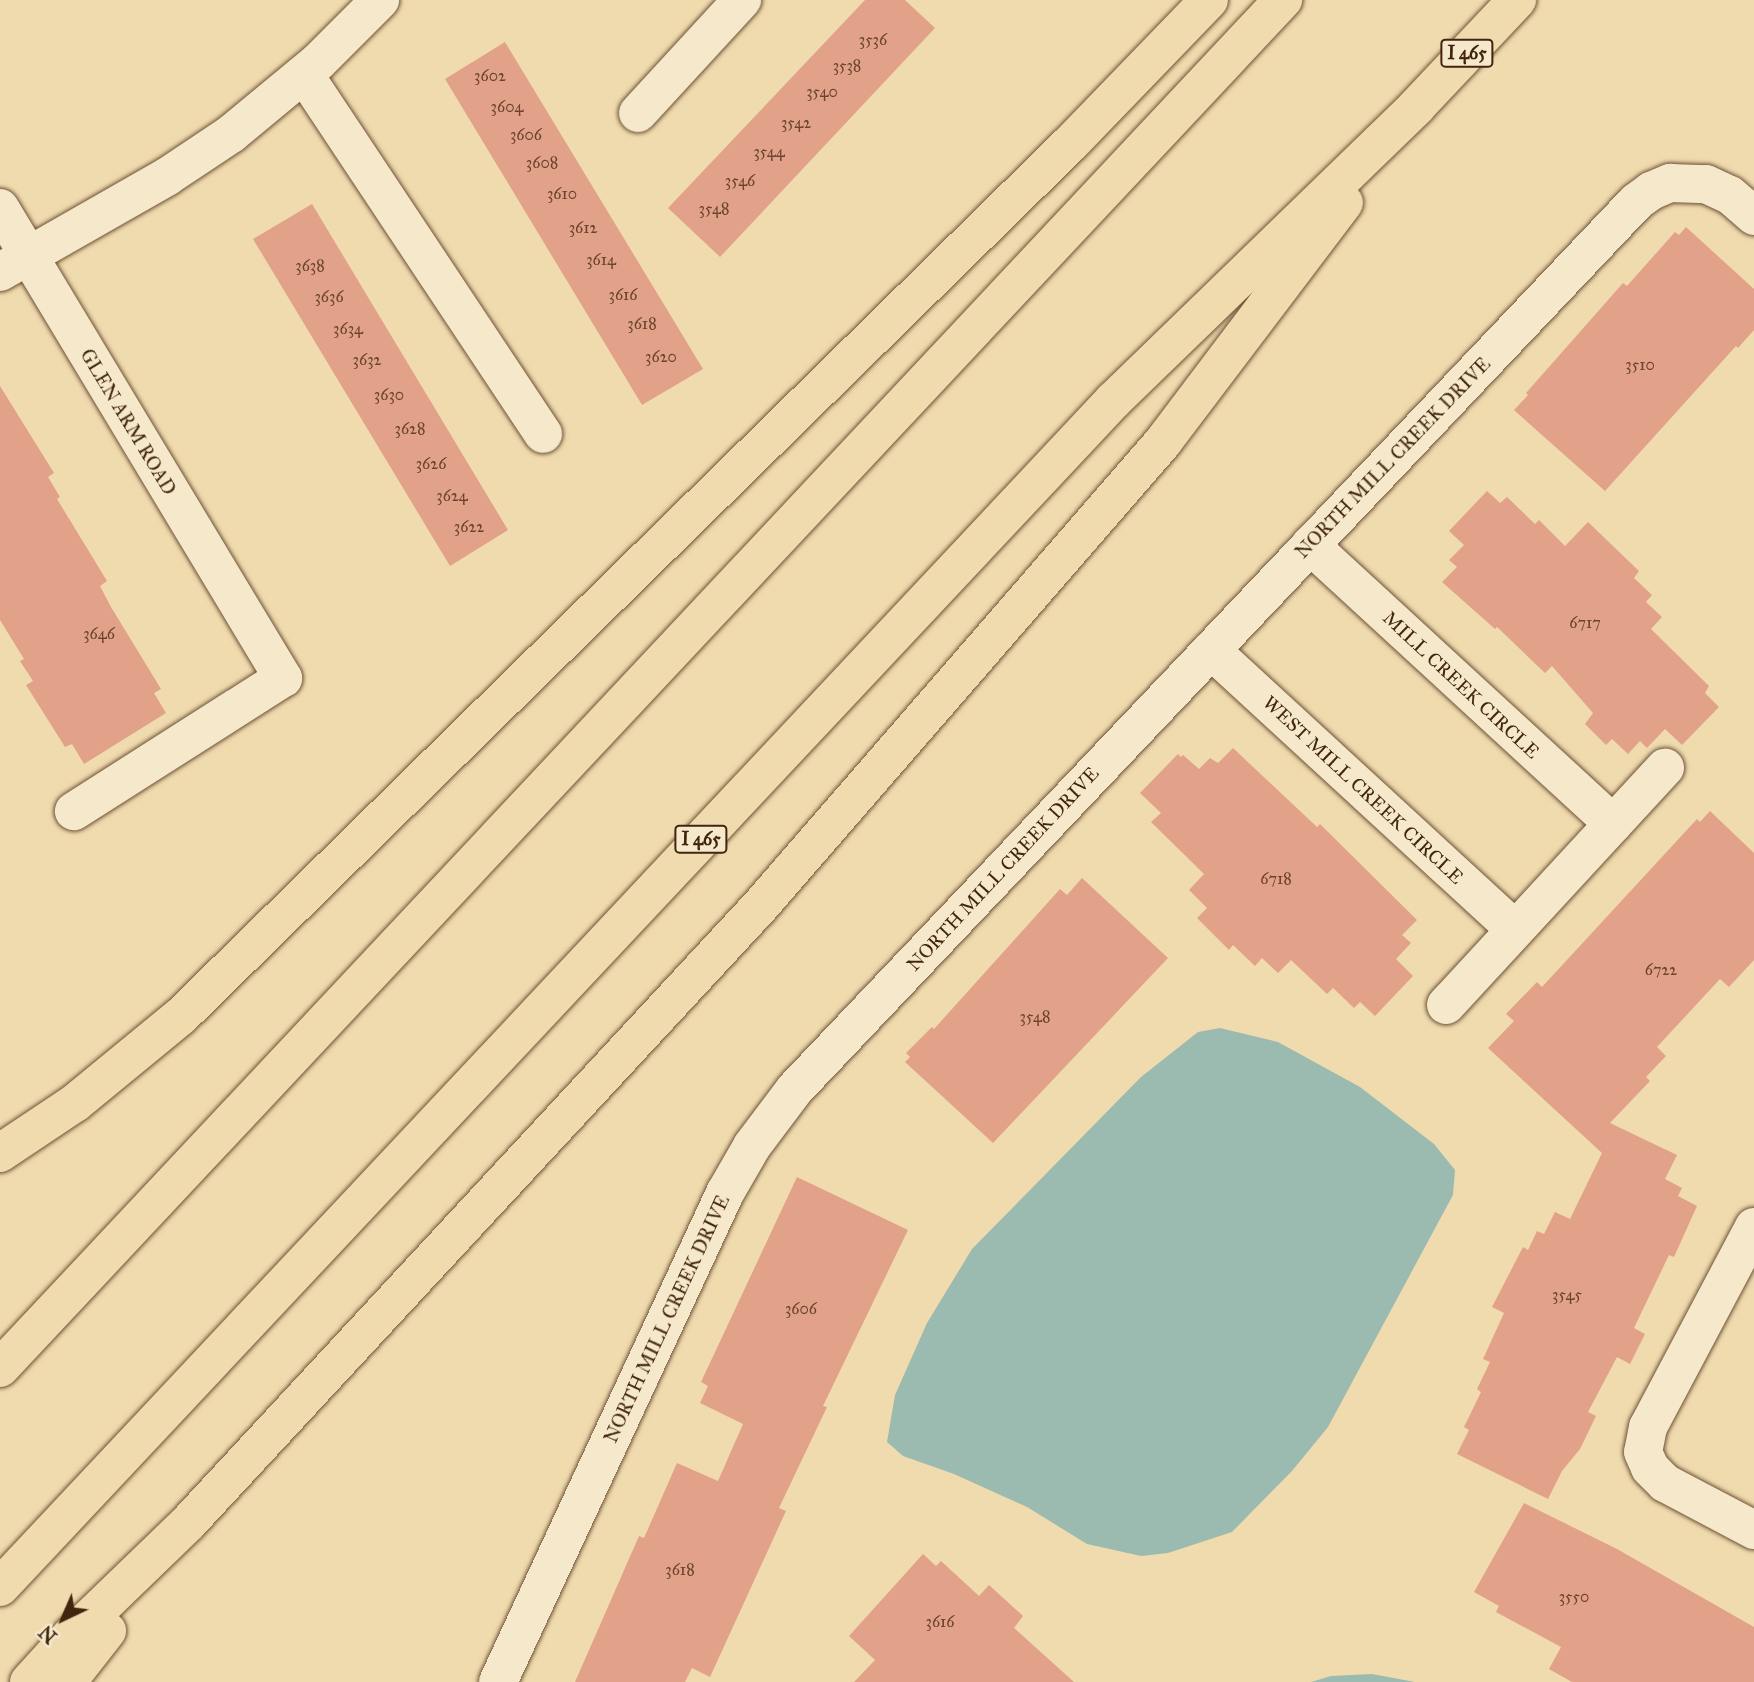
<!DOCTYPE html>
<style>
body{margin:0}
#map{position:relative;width:1754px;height:1682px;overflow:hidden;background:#f0dbaf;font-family:"IM FELL Great Primer",serif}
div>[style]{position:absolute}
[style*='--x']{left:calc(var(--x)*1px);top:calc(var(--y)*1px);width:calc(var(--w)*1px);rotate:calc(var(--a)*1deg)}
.water>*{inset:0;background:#9bbbb0}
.building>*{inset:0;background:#e2a189}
.roads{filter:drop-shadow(0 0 2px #6e5236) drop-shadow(0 0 2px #6e5236)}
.minor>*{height:38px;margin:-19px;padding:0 19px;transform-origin:19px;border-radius:19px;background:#f5e8cb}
.highway>*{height:38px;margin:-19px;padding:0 19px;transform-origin:19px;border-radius:19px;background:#f0dbaf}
span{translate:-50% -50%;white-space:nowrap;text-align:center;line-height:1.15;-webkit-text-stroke:6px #f5e8cb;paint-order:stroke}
.number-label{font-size:16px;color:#6a442d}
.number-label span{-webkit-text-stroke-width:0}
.shield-label span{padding:2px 5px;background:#f5e8cb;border:2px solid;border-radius:5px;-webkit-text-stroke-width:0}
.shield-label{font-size:18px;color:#42250e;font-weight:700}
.street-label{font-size:19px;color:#42250e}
.north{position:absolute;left:28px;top:1584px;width:70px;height:70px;-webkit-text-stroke:5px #f5e8cb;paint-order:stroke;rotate:224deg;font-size:19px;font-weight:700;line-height:28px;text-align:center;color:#42250e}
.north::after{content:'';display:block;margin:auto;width:24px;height:32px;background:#42250e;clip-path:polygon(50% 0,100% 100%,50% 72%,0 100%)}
</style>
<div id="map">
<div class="water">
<div style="clip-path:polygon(1220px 1028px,1278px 1042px,1360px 1087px,1434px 1144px,1455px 1170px,1453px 1195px,1328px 1427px,1292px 1471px,1232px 1532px,1168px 1553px,1141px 1556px,1087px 1544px,1027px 1507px,954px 1474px,903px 1456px,887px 1442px,895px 1395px,927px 1323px,972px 1249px,1141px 1077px,1198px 1032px)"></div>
<div style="clip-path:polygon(1372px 1674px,1415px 1682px,1311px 1682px,1331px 1676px)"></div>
</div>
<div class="building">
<div style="clip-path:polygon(865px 0,905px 0,935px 28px,720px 257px,668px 208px)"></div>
<div style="clip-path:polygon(505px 42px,703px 369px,642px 405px,445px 79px)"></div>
<div style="clip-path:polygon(312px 204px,508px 530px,450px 566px,253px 239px)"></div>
<div style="clip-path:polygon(1686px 227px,1754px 289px,1754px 330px,1738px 348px,1736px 346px,1605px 491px,1514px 410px,1528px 395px,1526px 393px,1623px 283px,1627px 286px,1675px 232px,1679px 235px)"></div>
<div style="clip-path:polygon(0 386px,54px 473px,48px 477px,60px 497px,57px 499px,107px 581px,100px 586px,111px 607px,161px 689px,154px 693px,166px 713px,84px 764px,72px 744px,65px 747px,26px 685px,33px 681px,20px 661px,24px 659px,0 620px)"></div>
<div style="clip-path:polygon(1487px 491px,1500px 503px,1507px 497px,1535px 524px,1539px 520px,1565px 546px,1588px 522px,1639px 571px,1634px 578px,1652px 595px,1646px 602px,1662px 617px,1651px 629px,1709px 686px,1705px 693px,1719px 707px,1682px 745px,1665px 729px,1647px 748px,1640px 741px,1628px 754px,1612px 739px,1606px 745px,1585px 724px,1593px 713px,1552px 666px,1545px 673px,1497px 627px,1495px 629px,1442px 582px,1457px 567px,1449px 560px,1464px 545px,1449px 531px)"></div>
<div style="clip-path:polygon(1233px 748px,1317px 827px,1320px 824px,1417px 920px,1402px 935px,1411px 943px,1396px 959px,1413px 976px,1375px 1016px,1360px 1002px,1354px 1008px,1333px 988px,1327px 994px,1291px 960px,1278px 973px,1262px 958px,1255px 966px,1233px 945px,1229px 950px,1197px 918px,1207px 908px,1189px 890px,1204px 874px,1151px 822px,1161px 813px,1140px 793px,1178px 754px,1181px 757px,1183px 755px,1199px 769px,1210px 758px,1218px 763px)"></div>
<div style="clip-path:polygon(1710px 811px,1754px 853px,1754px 960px,1729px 987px,1720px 979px,1657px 1047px,1666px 1056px,1646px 1077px,1650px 1081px,1610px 1123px,1677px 1155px,1665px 1179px,1682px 1188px,1678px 1196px,1697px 1206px,1674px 1257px,1669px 1255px,1634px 1328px,1645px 1334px,1630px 1364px,1617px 1357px,1588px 1412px,1596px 1416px,1580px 1449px,1562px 1471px,1548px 1499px,1457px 1454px,1469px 1430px,1464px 1427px,1481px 1392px,1477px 1389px,1490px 1362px,1483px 1359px,1504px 1313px,1492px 1307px,1523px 1247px,1528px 1250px,1537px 1231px,1544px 1234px,1555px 1212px,1570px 1219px,1602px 1153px,1488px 1048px,1514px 1021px,1506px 1014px,1537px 982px,1542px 987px,1697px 819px,1700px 822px)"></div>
<div style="clip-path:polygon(1082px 878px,1168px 958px,993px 1143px,905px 1062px,910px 1057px,906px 1053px,932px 1027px,934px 1029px,1060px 889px,1067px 895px)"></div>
<div style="clip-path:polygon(797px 1177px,908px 1230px,823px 1406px,827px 1407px,779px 1508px,786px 1511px,710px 1677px,692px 1668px,685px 1682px,575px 1682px,639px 1536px,644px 1538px,677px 1463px,718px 1481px,743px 1424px,700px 1403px,708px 1386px,701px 1382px)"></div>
<div style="clip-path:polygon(1524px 1503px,1617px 1549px,1754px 1627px,1754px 1682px,1572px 1682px,1549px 1669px,1561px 1647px,1496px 1612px,1499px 1606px,1474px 1592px)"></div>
<div style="clip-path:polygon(923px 1554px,936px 1566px,941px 1561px,979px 1596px,989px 1585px,1023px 1616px,1014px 1628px,1074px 1682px,854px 1682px,875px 1660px,849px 1636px)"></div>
</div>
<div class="roads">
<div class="minor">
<div style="--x:304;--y:74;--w:432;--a:56.4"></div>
<div style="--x:638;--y:113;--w:154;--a:-47.4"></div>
<div style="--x:0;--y:208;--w:549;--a:58.95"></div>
<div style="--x:283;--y:678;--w:248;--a:147.5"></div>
<div style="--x:0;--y:272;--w:193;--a:-29.7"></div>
<div style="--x:168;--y:176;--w:76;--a:-33.7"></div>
<div style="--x:231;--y:134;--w:113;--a:-39.6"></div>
<div style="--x:318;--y:62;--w:88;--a:-45"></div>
<div style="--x:1310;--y:545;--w:412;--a:42.6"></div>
<div style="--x:1211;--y:650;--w:413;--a:42.6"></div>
<div style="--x:1446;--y:1005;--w:323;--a:-47.3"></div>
<div style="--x:1754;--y:1227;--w:226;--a:117.9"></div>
<div style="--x:1648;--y:1427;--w:25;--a:101"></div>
<div style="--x:1643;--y:1452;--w:17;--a:66"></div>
<div style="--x:1650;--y:1468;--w:21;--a:45"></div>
<div style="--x:1665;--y:1483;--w:101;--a:27.8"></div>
<div style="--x:498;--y:1682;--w:539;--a:-65.1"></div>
<div style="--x:725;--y:1193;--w:54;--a:-60.1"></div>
<div style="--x:752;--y:1146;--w:71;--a:-53"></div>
<div style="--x:795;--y:1089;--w:1222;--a:-46.52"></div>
<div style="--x:1636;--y:202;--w:19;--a:-36"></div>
<div style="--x:1651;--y:191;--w:21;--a:-23"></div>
<div style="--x:1670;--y:183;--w:36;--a:2"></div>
<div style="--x:1706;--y:184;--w:26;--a:25"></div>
<div style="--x:1730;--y:195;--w:32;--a:41"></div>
</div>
<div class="highway">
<div style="--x:0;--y:1153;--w:90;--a:-33.7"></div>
<div style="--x:75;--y:1103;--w:137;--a:-39.4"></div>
<div style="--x:181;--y:1016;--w:1245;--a:-44.45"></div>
<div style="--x:1070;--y:144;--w:200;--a:-46"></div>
<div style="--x:0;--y:1368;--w:1876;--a:-46.84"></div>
<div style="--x:0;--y:1587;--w:1628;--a:-46.82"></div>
<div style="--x:1114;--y:400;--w:422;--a:-44.1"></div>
<div style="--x:1417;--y:106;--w:146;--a:-46.7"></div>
<div style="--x:29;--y:1682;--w:61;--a:-47.7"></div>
<div style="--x:70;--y:1637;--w:165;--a:-44"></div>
<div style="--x:189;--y:1522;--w:843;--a:-47.16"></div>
<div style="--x:762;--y:904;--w:612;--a:-49.04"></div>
<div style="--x:1163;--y:442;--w:300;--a:-52.9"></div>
<div style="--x:67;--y:1682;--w:65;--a:-51.9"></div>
</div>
</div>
<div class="number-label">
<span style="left:873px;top:40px">3536</span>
<span style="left:847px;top:66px">3538</span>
<span style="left:490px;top:76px">3602</span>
<span style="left:822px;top:92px">3540</span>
<span style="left:507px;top:107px">3604</span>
<span style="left:796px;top:123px">3542</span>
<span style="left:526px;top:135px">3606</span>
<span style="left:769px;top:152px">3544</span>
<span style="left:542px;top:163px">3608</span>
<span style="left:740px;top:181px">3546</span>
<span style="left:562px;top:194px">3610</span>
<span style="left:714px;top:209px">3548</span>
<span style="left:583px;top:228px">3612</span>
<span style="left:601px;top:260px">3614</span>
<span style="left:310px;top:266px">3638</span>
<span style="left:623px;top:295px">3616</span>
<span style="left:329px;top:297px">3636</span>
<span style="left:642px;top:324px">3618</span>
<span style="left:348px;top:329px">3634</span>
<span style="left:661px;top:357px">3620</span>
<span style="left:367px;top:360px">3632</span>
<span style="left:1640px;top:365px">3510</span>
<span style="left:389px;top:395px">3630</span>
<span style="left:410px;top:429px">3628</span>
<span style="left:431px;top:464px">3626</span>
<span style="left:452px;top:496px">3624</span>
<span style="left:469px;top:527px">3622</span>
<span style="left:1585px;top:623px">6717</span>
<span style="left:99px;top:634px">3646</span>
<span style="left:1276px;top:879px">6718</span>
<span style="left:1661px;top:970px">6722</span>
<span style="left:1035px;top:1017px">3548</span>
<span style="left:1567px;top:1295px">3545</span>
<span style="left:801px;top:1309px">3606</span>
<span style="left:680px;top:1570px">3618</span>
<span style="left:1574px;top:1597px">3550</span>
<span style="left:940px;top:1622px">3616</span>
</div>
<div class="shield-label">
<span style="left:1467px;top:53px">I 465</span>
<span style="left:701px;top:839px">I 465</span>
</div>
<div class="street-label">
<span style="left:128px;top:422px;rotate:59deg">GLEN ARM ROAD</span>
<span style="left:1393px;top:458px;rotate:-46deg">NORTH MILL CREEK DRIVE</span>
<span style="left:1461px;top:685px;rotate:43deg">MILL CREEK CIRCLE</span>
<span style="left:1363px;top:790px;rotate:43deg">WEST MILL CREEK CIRCLE</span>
<span style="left:1003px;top:869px;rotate:-47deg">NORTH MILL CREEK DRIVE</span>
<span style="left:667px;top:1319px;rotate:-65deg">NORTH MILL CREEK DRIVE</span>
</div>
<div class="north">N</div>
</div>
